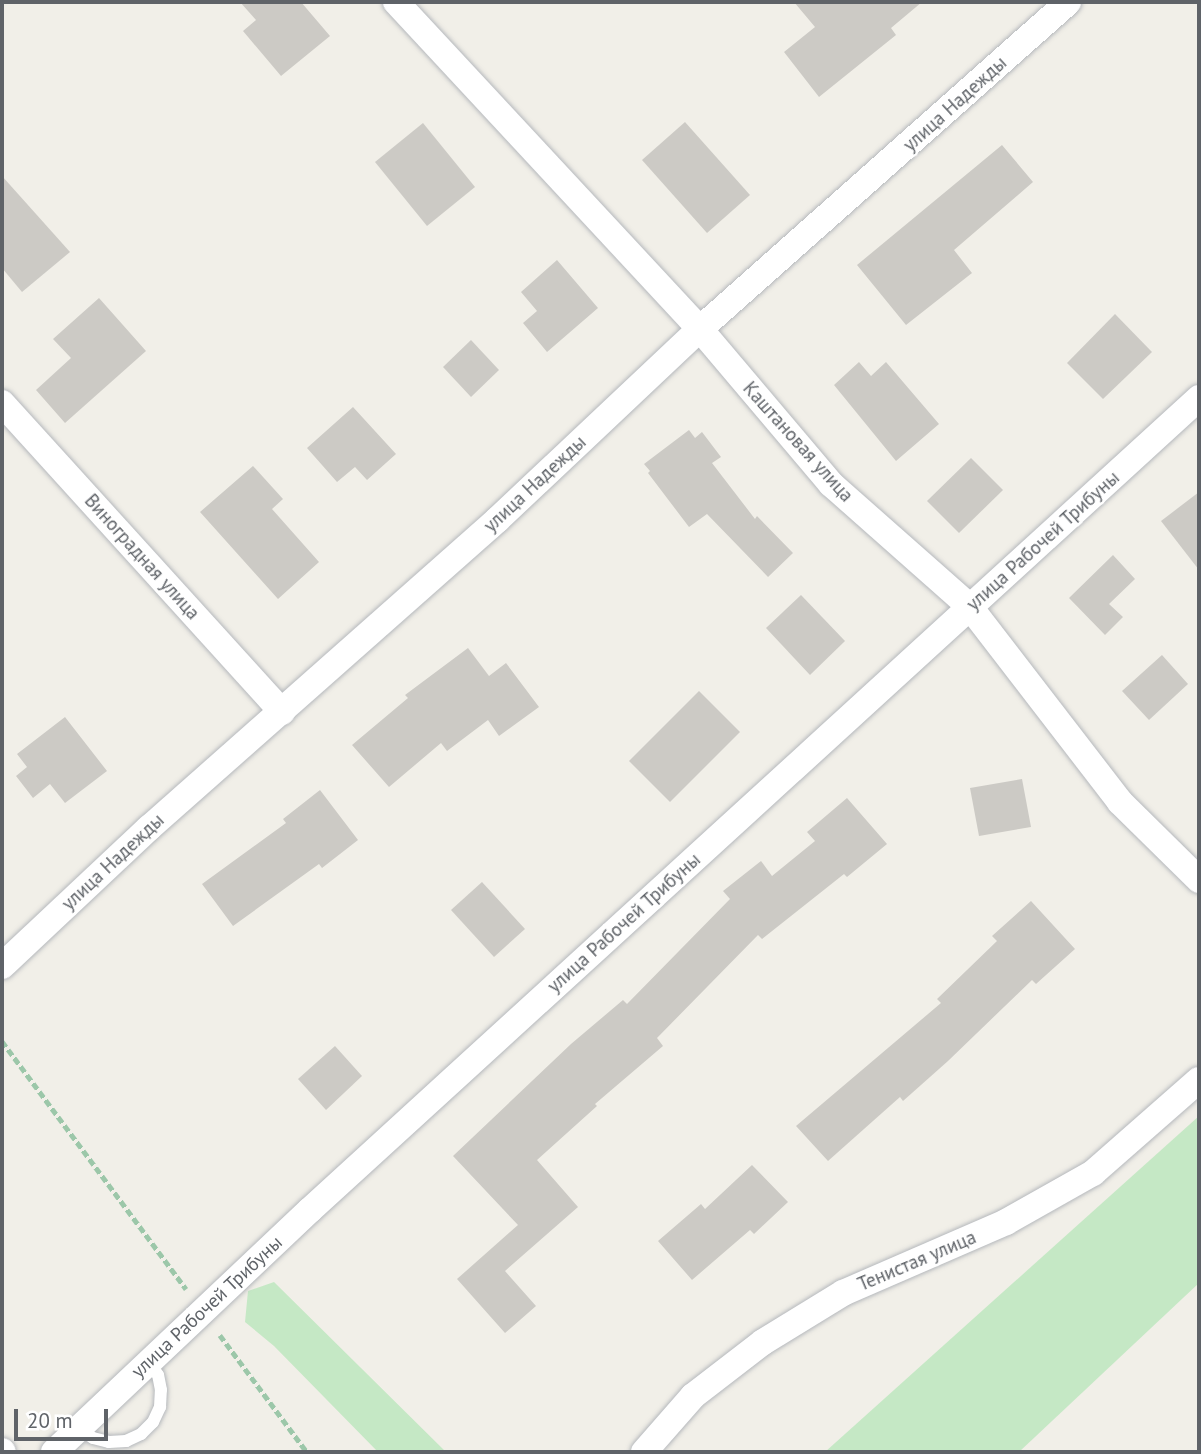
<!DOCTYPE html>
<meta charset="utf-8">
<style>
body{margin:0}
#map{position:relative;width:1201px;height:1454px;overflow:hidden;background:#f1efe8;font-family:"PT Sans",sans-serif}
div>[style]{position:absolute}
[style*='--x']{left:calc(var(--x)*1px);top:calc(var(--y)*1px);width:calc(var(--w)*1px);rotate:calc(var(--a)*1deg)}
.green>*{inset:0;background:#c5e8c5}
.building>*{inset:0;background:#cccac5}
.path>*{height:4.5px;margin-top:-2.25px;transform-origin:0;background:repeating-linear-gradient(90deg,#9cc7a9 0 7px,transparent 0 10.5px)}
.roads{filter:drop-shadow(0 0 2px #b5b8bc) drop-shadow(0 0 2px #b5b8bc)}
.lane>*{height:12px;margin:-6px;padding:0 6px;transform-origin:6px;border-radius:6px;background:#fff}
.street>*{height:26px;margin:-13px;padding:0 13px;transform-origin:13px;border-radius:13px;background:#fff}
span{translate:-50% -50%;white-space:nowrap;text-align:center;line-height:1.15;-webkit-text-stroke:5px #fff;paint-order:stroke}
.street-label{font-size:19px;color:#5f6368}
.frame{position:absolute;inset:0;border:4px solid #5f6368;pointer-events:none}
.scale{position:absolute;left:14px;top:1409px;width:94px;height:32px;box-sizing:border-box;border:4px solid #5f6368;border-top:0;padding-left:9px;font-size:21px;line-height:24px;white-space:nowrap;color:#5f6368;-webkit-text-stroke:5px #fff;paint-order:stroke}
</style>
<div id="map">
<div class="green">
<div style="clip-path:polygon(1199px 1116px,1199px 1283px,1019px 1452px,825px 1452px)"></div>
<div style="clip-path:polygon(274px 1282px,446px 1452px,378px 1452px,274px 1346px,245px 1322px,248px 1291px)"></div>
</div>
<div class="building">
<div style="clip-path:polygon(240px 2px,301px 2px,330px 36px,281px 76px,243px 31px,256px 20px)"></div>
<div style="clip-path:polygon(794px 2px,922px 2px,891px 28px,896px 35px,819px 97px,784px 52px,815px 27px)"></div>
<div style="clip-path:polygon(685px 122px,750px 195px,707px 233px,642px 160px)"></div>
<div style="clip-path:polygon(423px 123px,475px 187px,427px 226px,375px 162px)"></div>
<div style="clip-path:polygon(1002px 145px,1033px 182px,954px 250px,972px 273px,906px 325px,857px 265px)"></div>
<div style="clip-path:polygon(2px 176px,70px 252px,22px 292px,2px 268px)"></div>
<div style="clip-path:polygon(557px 260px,598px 308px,547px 352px,523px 323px,537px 311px,521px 292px)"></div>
<div style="clip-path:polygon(99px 298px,146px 351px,65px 423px,36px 390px,71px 358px,53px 339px)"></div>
<div style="clip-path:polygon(1115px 314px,1152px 352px,1103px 399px,1067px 363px)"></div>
<div style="clip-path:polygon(471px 340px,499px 370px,471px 397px,443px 367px)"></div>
<div style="clip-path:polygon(859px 362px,871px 376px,886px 362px,939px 424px,896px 461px,834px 385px)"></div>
<div style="clip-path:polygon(353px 407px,396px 454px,367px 480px,355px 467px,337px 482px,307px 448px)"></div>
<div style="clip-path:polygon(689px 430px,695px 438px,702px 432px,721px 457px,712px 463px,755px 519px,757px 516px,793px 553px,768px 577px,707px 514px,689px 527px,648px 473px,650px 471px,644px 464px)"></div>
<div style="clip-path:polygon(971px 458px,1003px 490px,959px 533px,927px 501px)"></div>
<div style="clip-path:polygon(253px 466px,283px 499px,272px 509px,319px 562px,278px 599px,200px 512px)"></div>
<div style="clip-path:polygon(1199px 492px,1199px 570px,1161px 521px)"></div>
<div style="clip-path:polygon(1113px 555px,1135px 579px,1109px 604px,1123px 617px,1105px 635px,1069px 598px)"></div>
<div style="clip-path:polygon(801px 595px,845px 641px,810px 675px,766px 628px)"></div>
<div style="clip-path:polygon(468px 648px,489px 676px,506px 663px,539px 707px,499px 736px,488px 720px,447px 751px,441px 743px,389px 787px,352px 745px,408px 698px,405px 695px)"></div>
<div style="clip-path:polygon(1162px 655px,1188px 684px,1149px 720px,1122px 691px)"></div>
<div style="clip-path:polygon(699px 691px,740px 732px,670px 802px,629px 761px)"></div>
<div style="clip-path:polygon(65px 717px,107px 771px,65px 803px,50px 784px,33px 798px,16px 776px,27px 767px,17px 754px)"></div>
<div style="clip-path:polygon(1022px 779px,1031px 827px,979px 836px,970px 788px)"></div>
<div style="clip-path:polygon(320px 790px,358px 840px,322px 868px,319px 864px,233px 926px,202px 884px,286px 823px,283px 819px)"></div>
<div style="clip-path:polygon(847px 798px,887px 844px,847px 877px,844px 874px,762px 939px,758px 935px,657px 1038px,663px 1046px,595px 1104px,597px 1106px,537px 1160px,578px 1207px,505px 1271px,536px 1306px,505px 1333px,457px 1279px,518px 1225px,453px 1156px,571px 1044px,623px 1000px,627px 1004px,730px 899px,723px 891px,761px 861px,772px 876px,815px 841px,807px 832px)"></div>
<div style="clip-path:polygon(482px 882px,525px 929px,494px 957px,451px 910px)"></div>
<div style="clip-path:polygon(1031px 901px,1075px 949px,1036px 984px,1032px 980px,948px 1061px,903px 1101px,900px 1097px,828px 1161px,796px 1126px,941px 1003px,937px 999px,997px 941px,992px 936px)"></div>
<div style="clip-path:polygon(335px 1046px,362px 1076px,326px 1110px,298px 1079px)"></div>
<div style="clip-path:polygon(752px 1165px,788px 1202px,754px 1234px,750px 1230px,692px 1280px,658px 1241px,701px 1204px,705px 1209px)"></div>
</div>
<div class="path">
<div style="--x:2;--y:1041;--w:309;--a:53.4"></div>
<div style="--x:220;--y:1335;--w:146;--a:53.4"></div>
</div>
<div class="roads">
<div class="lane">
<div style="--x:79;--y:1428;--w:17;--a:36"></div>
<div style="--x:93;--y:1438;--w:16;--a:14"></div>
<div style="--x:109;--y:1442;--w:17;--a:-3"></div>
<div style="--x:126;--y:1441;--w:17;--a:-25"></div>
<div style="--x:141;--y:1434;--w:17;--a:-45"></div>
<div style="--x:153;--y:1422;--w:17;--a:-65"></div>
<div style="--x:160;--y:1407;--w:17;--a:-87"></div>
<div style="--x:161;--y:1390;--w:15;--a:-101"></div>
<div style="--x:158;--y:1375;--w:16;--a:-125"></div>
</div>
<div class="street">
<div style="--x:396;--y:2;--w:446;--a:47.1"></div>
<div style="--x:700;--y:329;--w:203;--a:49.8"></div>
<div style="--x:831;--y:484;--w:186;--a:41.5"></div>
<div style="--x:970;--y:607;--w:246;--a:52.4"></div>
<div style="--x:1120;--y:802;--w:111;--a:44.6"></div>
<div style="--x:2;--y:403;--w:417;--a:47.8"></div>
<div style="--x:2;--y:966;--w:202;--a:-43.2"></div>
<div style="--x:149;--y:828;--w:465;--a:-41.5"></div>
<div style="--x:497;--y:520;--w:279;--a:-43.3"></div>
<div style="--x:700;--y:329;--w:492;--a:-41.6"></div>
<div style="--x:2;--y:1451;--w:1;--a:45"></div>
<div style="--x:54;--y:1452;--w:352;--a:-43.4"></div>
<div style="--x:310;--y:1210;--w:1204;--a:-42.41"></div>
<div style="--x:644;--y:1452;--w:74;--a:-48.8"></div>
<div style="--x:693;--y:1396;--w:88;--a:-37.6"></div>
<div style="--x:763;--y:1342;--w:94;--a:-31.5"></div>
<div style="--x:843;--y:1293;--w:178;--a:-23.5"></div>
<div style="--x:1006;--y:1222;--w:100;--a:-29.4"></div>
<div style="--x:1093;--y:1173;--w:141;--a:-41.3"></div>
</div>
</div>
<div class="street-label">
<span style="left:955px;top:104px;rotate:-42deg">улица Надежды</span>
<span style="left:798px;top:442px;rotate:48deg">Каштановая улица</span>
<span style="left:535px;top:484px;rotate:-43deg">улица Надежды</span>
<span style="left:1043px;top:541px;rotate:-42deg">улица Рабочей Трибуны</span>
<span style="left:142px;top:557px;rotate:48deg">Виноградная улица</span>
<span style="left:113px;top:862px;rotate:-43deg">улица Надежды</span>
<span style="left:624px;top:923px;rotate:-42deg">улица Рабочей Трибуны</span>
<span style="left:917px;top:1261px;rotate:-23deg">Тенистая улица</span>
<span style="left:207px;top:1307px;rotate:-43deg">улица Рабочей Трибуны</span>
</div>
<div class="frame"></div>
<div class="scale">20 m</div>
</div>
